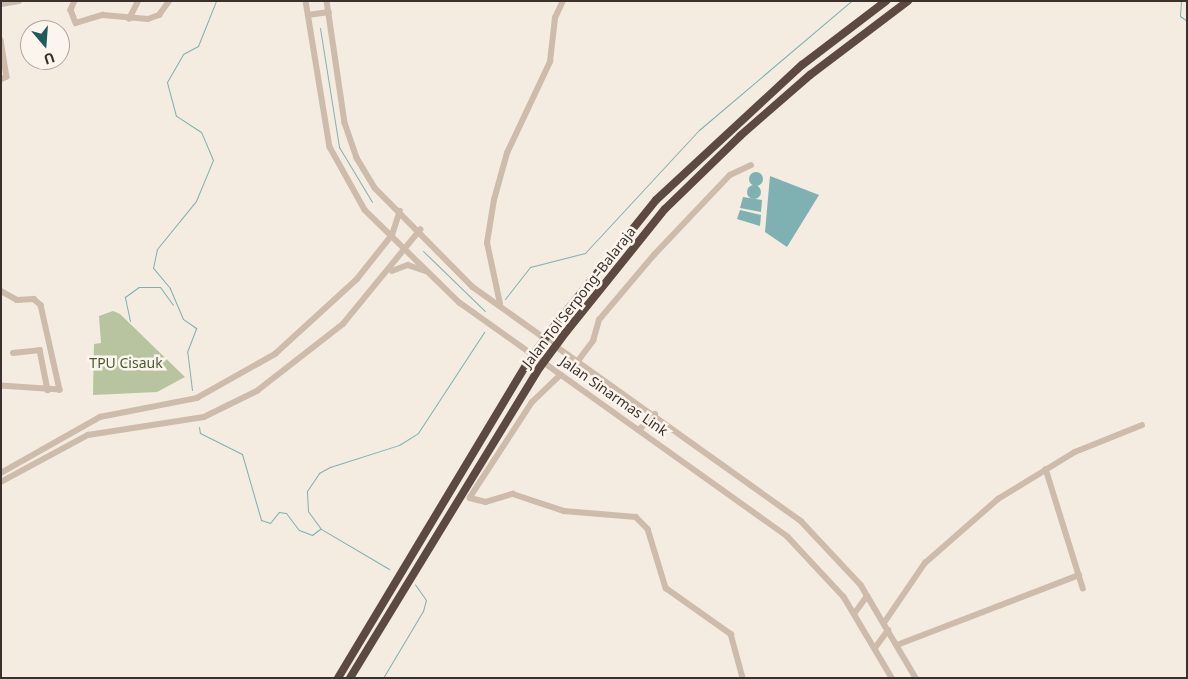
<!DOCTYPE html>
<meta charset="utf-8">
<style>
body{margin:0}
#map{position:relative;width:1188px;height:679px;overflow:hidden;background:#f4ebe1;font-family:"Noto Sans",sans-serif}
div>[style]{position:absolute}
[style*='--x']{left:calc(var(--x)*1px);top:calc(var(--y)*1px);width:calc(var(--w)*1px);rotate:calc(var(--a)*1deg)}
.green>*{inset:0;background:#b8c4a0}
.water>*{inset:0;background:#7fb0b2}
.round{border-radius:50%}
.stream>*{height:1px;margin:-0.5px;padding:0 0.5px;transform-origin:0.5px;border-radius:0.5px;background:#7fb0b2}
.minor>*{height:5.5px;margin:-2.75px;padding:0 2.75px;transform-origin:2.75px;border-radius:2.75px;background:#cdbbac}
.highway>*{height:8px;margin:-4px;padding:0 4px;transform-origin:4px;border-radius:4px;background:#5c4a42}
.highway-bridge>*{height:8px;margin:-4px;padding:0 4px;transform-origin:4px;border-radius:4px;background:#5c4a42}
span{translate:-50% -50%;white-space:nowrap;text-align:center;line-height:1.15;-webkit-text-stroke:5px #fbf5ee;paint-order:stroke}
.street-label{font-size:14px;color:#3b302b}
.park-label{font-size:14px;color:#4a5a2e}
.frame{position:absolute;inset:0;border:2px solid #3b302b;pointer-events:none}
.north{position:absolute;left:20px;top:20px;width:50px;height:50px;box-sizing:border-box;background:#fbf5ee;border:1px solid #aea6a0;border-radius:50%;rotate:162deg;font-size:14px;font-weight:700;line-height:20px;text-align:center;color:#3b302b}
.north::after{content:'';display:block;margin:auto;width:18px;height:22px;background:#1f5a5e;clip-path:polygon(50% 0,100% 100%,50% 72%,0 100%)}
</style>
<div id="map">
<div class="green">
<div style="clip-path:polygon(113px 311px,120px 314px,185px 377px,157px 392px,93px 395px,94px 344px,101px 343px,99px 316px)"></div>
</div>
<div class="water">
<div class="round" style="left:749px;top:172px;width:14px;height:14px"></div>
<div style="clip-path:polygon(770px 176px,819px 195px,787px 247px,765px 232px)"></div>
<div class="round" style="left:747px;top:185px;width:14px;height:14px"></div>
<div style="clip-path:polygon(743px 197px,762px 200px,761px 212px,740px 208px)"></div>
<div style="clip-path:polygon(740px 210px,761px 215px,760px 226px,737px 219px)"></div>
</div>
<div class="stream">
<div style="--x:1181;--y:1;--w:15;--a:94"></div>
<div style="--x:1180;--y:16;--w:9;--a:36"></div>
<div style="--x:320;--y:28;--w:121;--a:80.9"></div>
<div style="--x:339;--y:147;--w:64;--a:59"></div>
<div style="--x:423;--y:251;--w:86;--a:44.1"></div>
<div style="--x:505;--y:299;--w:41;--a:-52"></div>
<div style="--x:530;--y:267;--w:57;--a:-14.3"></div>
<div style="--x:585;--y:253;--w:168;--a:-47.2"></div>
<div style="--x:699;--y:130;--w:199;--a:-40.3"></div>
<div style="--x:130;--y:321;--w:25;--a:-102"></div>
<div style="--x:125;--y:297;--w:17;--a:-36"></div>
<div style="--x:139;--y:287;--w:21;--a:0"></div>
<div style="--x:160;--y:287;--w:22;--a:54"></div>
<div style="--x:192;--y:390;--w:38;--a:-97"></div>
<div style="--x:187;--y:352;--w:26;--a:-69"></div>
<div style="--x:196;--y:328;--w:16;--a:-145"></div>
<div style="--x:183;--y:319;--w:34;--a:-113"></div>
<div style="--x:170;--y:288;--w:26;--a:-130"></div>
<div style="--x:153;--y:268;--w:19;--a:-78"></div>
<div style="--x:157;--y:249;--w:62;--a:-50.9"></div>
<div style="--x:196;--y:201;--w:44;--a:-67.5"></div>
<div style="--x:213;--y:160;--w:30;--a:-113"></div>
<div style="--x:201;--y:132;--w:30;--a:-147"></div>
<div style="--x:176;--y:116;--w:35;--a:-105"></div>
<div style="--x:167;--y:82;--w:32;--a:-60"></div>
<div style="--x:183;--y:54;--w:17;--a:-28"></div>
<div style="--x:198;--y:46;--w:48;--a:-68.2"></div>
<div style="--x:199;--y:427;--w:6;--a:81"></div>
<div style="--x:200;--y:433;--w:47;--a:26.6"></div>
<div style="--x:242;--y:454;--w:69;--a:73.9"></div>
<div style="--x:261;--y:520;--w:9;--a:18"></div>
<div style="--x:270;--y:523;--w:14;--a:-51"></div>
<div style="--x:279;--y:512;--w:7;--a:8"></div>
<div style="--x:286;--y:513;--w:21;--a:53"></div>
<div style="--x:299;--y:530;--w:14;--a:21"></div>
<div style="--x:312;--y:535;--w:10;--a:-37"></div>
<div style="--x:389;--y:569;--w:79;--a:-149.5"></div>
<div style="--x:321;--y:529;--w:22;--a:-126"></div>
<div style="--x:308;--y:511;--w:20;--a:-93"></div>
<div style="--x:307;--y:491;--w:22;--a:-56"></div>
<div style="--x:319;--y:473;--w:13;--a:-29"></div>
<div style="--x:330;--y:467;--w:72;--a:-17.7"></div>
<div style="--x:399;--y:445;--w:22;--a:-32"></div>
<div style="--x:418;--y:433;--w:121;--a:-56.8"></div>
<div style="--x:383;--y:678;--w:78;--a:-59.2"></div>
<div style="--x:423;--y:611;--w:11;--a:-75"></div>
<div style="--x:426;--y:600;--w:19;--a:-125"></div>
</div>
<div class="minor">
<div style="--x:75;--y:1;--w:10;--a:114"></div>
<div style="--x:71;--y:10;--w:14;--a:69"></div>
<div style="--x:76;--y:23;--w:28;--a:-17"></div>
<div style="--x:103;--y:15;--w:45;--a:5.1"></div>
<div style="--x:148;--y:19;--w:12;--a:-20"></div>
<div style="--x:159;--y:15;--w:17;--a:-54"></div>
<div style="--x:306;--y:1;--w:148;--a:80.7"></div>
<div style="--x:330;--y:147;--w:72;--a:60.9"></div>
<div style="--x:365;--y:210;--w:132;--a:44.4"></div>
<div style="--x:459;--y:302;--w:404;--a:35.5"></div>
<div style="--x:788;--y:537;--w:82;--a:47"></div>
<div style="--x:844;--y:597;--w:94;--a:59.3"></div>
<div style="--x:327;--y:1;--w:123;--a:81.6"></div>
<div style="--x:345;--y:123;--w:37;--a:71"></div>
<div style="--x:357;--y:158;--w:35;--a:59"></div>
<div style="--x:375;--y:188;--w:139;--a:45.3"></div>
<div style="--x:473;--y:287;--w:403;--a:35.5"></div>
<div style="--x:801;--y:521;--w:88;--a:46.8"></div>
<div style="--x:861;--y:585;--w:108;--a:59.4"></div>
<div style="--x:1;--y:4;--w:18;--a:-9"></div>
<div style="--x:308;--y:15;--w:21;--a:-8"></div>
<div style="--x:129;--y:19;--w:20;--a:-63"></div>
<div style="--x:1;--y:40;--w:37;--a:81"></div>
<div style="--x:7;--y:77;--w:7;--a:153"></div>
<div style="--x:392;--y:271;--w:17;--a:-21"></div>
<div style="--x:408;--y:265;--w:18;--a:19"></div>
<div style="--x:1;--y:291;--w:18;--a:29"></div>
<div style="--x:17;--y:300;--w:17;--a:-3"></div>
<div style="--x:34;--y:299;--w:9;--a:41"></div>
<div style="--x:41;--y:305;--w:87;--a:77.4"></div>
<div style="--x:60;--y:390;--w:59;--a:-176.1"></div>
<div style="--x:500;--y:304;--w:62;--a:-102"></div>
<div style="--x:487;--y:243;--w:44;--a:-80.8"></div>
<div style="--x:494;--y:200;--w:49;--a:-74.5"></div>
<div style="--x:507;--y:153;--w:101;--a:-64.7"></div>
<div style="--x:550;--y:62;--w:44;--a:-83.5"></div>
<div style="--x:555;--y:18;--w:19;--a:-65"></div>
<div style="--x:13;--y:353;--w:27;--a:-6"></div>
<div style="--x:40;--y:350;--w:41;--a:78.7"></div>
<div style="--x:578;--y:361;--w:25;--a:-53"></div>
<div style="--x:593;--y:341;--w:22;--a:-74"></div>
<div style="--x:599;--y:320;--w:85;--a:-49.8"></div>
<div style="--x:654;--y:255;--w:110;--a:-46.5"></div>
<div style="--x:730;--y:175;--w:23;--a:-25"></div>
<div style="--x:561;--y:375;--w:40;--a:136"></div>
<div style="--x:532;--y:403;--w:113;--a:123.1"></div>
<div style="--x:470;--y:498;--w:16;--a:14"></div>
<div style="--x:486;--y:502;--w:28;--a:-17"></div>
<div style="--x:513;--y:494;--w:54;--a:18.4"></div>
<div style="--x:564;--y:511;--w:72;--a:4.8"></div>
<div style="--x:636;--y:517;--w:17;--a:45"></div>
<div style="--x:648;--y:529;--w:62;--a:73"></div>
<div style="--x:666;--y:588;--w:80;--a:35.3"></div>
<div style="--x:731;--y:634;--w:46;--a:74.7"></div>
<div style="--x:640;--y:429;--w:21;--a:-45"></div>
<div style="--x:1046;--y:469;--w:125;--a:72.7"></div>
<div style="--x:1;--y:473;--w:114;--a:-29.5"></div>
<div style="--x:100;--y:417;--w:99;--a:-11.1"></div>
<div style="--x:197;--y:398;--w:90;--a:-29.4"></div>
<div style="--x:275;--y:354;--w:111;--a:-42.4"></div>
<div style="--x:357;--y:279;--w:56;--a:-51.5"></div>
<div style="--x:392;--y:235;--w:25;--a:-72"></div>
<div style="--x:1;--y:482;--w:99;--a:-28.4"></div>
<div style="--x:88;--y:435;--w:117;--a:-8.8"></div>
<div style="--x:204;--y:417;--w:59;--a:-26.1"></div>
<div style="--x:257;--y:391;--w:109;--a:-37.9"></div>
<div style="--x:343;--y:324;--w:122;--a:-50.7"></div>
<div style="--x:854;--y:614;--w:22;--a:-54"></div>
<div style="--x:884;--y:623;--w:73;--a:-55.7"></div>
<div style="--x:925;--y:563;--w:97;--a:-41.2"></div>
<div style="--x:998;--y:499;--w:90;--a:-31.4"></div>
<div style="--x:1075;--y:452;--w:72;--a:-21.9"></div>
<div style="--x:897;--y:645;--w:195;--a:-21"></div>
<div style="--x:875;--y:648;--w:22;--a:-54"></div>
</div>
<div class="highway">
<div style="--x:556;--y:324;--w:159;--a:-51.1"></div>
<div style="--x:656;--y:200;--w:199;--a:-42.8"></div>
<div style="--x:802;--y:65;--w:106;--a:-37.3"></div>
<div style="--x:566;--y:332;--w:158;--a:-51.2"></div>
<div style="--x:665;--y:209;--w:105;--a:-44.2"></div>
<div style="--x:740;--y:136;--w:93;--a:-41.1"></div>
<div style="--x:810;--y:75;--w:123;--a:-37.1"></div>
<div style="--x:338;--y:678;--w:371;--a:-59"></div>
<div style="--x:350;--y:678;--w:364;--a:-58.6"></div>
</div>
<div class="highway-bridge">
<div style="--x:529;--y:360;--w:45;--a:-53.1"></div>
<div style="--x:540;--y:367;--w:44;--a:-53.4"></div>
</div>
<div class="street-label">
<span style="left:579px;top:297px;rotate:-52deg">Jalan Tol Serpong–Balaraja</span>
<span style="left:614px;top:396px;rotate:35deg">Jalan Sinarmas Link</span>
</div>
<div class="park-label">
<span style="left:126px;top:363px">TPU Cisauk</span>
</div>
<div class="frame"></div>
<div class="north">U</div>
</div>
